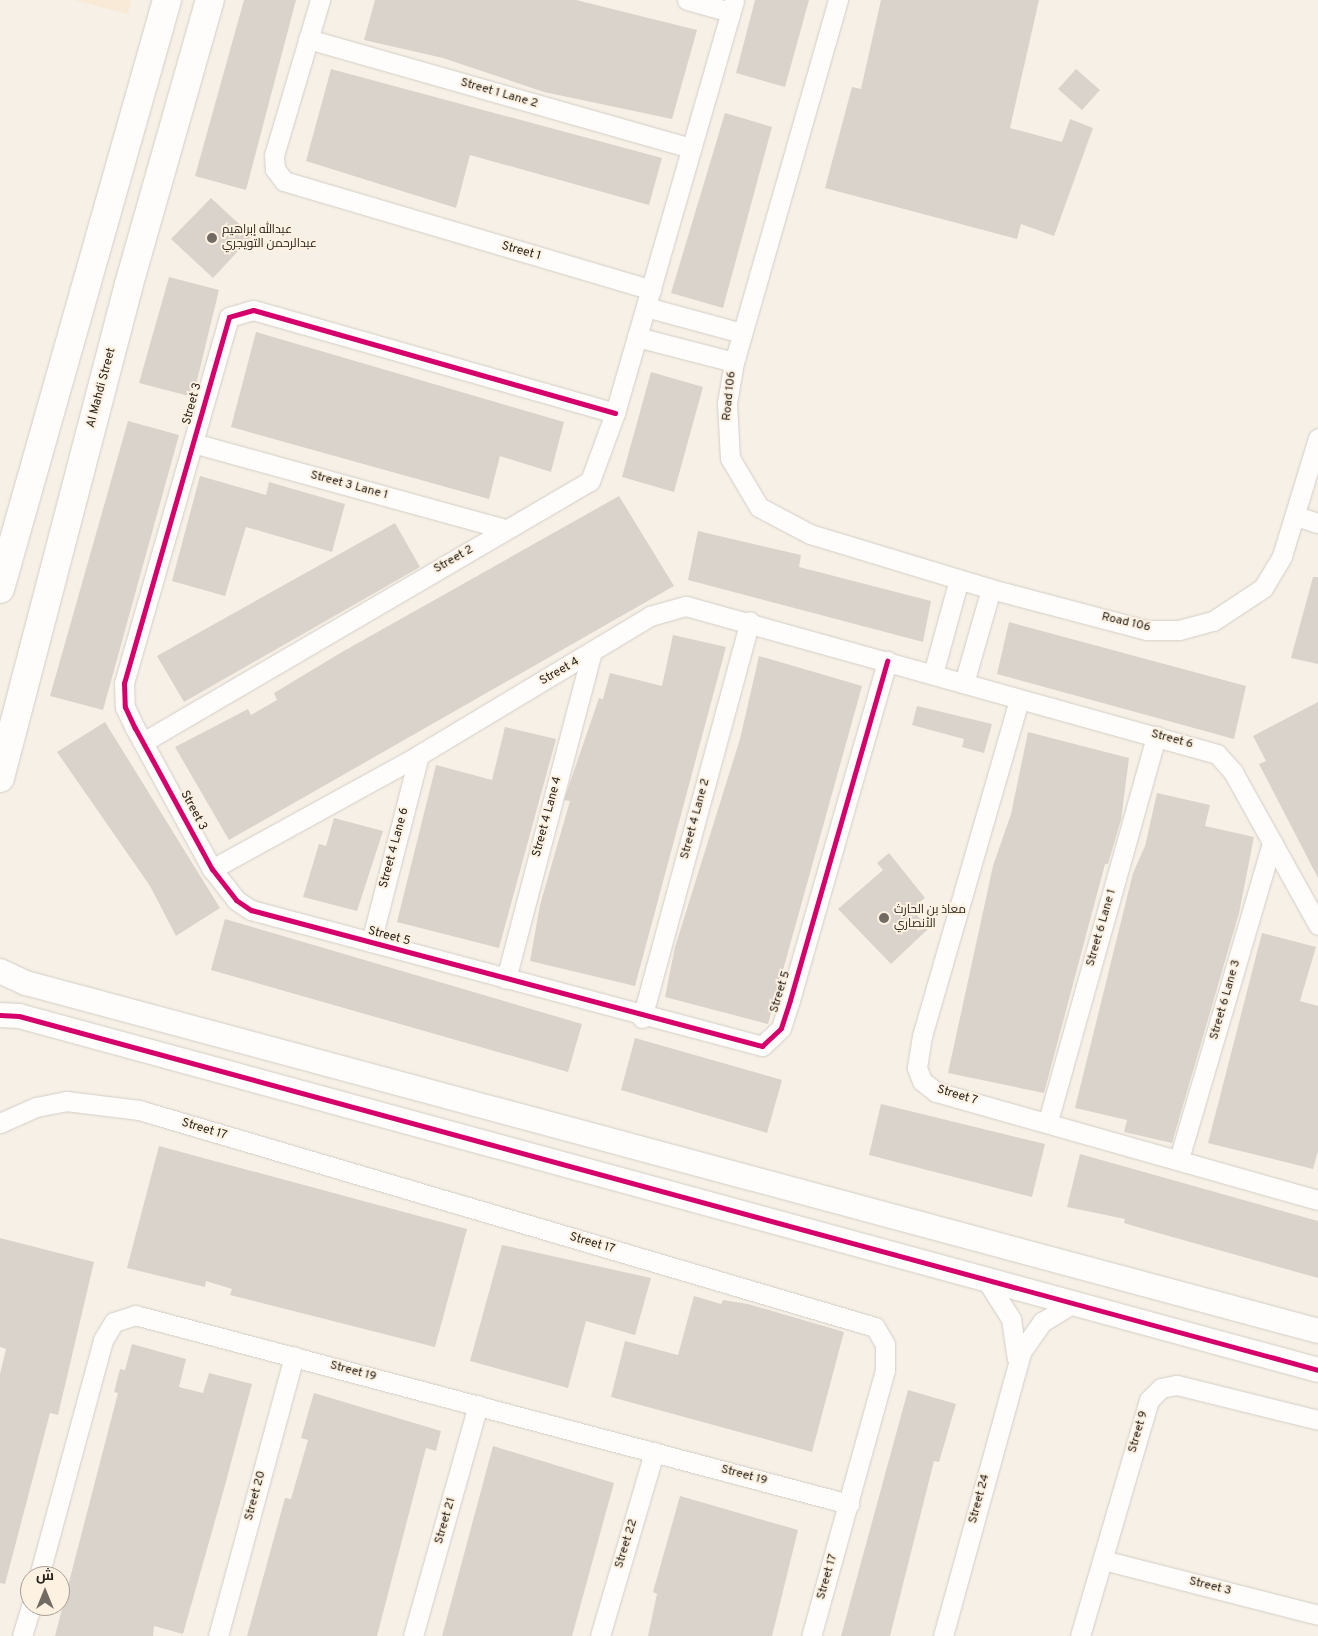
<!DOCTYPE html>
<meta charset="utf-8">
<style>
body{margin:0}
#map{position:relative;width:1318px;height:1636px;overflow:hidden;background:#f7f0e7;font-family:Overpass,Cairo,sans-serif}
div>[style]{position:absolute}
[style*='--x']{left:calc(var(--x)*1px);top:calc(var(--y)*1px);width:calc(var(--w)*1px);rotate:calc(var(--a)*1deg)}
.built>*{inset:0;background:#f8ead7}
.building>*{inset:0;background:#d9d3cb}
.roads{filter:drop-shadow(0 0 1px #d3cdc5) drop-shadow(0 0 1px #d3cdc5)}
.minor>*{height:19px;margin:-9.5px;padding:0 9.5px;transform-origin:9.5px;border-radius:9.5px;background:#fefdfb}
.tertiary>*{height:24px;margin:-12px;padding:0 12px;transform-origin:12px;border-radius:12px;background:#fefdfb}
.secondary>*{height:28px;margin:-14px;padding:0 14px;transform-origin:14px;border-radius:14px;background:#fefdfb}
.cycleway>*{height:5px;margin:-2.5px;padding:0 2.5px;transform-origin:2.5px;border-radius:2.5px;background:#d6006c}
.dots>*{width:14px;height:14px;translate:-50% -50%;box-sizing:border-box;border:2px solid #fdf1e1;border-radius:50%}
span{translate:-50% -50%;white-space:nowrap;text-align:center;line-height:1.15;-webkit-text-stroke:4px #fdf1e1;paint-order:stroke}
.street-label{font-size:12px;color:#29231c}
.poi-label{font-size:12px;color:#29231c}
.left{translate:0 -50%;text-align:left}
.north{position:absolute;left:20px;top:1566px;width:50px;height:50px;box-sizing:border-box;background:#fdf1e1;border:1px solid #a89f92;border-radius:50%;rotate:0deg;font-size:14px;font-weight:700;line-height:20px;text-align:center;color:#29231c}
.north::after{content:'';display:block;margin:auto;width:18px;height:22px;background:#716b63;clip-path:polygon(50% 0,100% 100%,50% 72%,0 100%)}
</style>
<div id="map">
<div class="built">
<div style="clip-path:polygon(74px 0,131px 0,128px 14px)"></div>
</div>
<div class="building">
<div style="clip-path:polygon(244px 0,296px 0,246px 190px,195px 176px)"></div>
<div style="clip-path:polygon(375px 0,576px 0,697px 30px,672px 119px,544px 92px,443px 58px,364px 40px)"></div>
<div style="clip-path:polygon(755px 0,809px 0,785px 87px,736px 73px)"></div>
<div style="clip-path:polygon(881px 0,1039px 0,1010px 128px,1062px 142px,1070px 119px,1093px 128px,1054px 236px,1021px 224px,1017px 239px,825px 188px,852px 87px,861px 89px)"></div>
<div style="clip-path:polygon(331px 69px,662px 158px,649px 205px,470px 155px,456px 208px,306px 161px)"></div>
<div style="clip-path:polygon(1076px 69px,1100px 90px,1082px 110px,1058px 89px)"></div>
<div style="clip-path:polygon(725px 113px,772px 127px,723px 308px,671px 293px)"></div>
<div style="clip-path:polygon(211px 198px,252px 236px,213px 278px,171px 239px)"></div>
<div style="clip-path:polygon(169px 277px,219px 290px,193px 397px,139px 383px)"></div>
<div style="clip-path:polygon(256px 332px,564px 422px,551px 472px,500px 456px,489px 499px,231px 427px)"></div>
<div style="clip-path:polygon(651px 372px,703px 387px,674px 492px,622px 477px)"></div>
<div style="clip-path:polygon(128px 421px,179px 435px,103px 710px,50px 696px)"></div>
<div style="clip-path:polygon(200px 476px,266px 495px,269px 482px,345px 504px,332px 552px,246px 527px,225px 596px,172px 581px)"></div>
<div style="clip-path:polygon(619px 496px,674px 586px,229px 840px,175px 747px,248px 709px,251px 715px,277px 700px,274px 693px,342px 652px)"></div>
<div style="clip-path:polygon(395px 523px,420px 567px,184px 702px,157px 656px)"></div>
<div style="clip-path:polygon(698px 531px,801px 555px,799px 567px,931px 601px,923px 642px,688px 580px)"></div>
<div style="clip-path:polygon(1313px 577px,1318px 577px,1318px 664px,1291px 658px)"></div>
<div style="clip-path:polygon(1009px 622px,1246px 686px,1234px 739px,997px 674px)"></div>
<div style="clip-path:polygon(673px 635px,726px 647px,635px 986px,530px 961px,540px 905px,570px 801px,564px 800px,599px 698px,603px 699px,610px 673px,662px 686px)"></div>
<div style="clip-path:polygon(759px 656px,862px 686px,768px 1024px,665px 997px,675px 947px,740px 739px)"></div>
<div style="clip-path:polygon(1318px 702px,1318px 878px,1259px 764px,1266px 761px,1253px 736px)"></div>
<div style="clip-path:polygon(917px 706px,992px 724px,984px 753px,962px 747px,964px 739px,912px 725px)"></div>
<div style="clip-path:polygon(105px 722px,220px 908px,176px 936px,150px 886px,57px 752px)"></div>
<div style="clip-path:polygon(505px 727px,556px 739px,499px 948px,397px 922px,436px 765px,492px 780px)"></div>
<div style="clip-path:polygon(1028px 732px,1129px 758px,1121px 820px,1108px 864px,1105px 864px,1044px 1093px,948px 1073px,993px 866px,1011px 814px)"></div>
<div style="clip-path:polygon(1157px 793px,1210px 805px,1205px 826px,1254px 837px,1239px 913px,1172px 1143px,1124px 1132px,1127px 1120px,1075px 1108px,1133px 873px,1145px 846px)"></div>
<div style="clip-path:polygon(334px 818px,383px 831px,357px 911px,303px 897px,319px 844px,326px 846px)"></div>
<div style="clip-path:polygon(889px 853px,925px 898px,911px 909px,929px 928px,891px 964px,838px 909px,883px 870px,877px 863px)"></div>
<div style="clip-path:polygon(225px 919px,582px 1024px,568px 1072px,211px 970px)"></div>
<div style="clip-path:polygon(1262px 933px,1316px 947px,1300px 1001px,1318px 1006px,1318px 1151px,1313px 1169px,1208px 1143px)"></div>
<div style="clip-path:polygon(635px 1038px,782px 1080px,767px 1133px,621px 1090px)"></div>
<div style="clip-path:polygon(881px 1104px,1045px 1144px,1032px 1197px,869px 1155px)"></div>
<div style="clip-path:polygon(159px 1146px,467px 1229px,435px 1347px,230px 1295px,232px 1289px,206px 1281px,205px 1287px,127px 1268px)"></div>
<div style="clip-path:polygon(1080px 1154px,1318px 1221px,1318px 1278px,1151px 1231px,1124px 1223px,1125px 1219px,1067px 1207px)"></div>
<div style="clip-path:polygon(0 1238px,94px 1262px,58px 1415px,50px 1413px,5px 1584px,0 1583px,0 1374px,6px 1349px,0 1347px)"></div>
<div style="clip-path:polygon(502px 1245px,651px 1278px,635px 1335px,586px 1321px,568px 1388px,470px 1361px)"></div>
<div style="clip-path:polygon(694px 1296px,721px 1304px,723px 1300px,748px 1304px,844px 1332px,812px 1452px,611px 1397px,625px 1341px,678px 1355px)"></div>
<div style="clip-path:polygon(132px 1344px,186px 1359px,179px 1387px,203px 1393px,209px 1373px,252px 1384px,224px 1489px,183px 1634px,154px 1626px,153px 1636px,55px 1636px,118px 1393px,114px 1392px,120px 1369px,125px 1370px)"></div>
<div style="clip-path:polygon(908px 1390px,956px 1404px,939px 1462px,934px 1461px,890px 1636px,841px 1636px)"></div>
<div style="clip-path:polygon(314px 1393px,441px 1431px,436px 1451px,426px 1448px,377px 1636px,247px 1636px,285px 1498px,291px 1499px,308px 1440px,301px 1438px)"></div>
<div style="clip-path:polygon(493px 1446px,614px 1483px,572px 1636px,442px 1636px)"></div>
<div style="clip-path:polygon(680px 1496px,798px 1530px,772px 1636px,648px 1636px,657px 1594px,653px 1592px)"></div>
</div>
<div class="roads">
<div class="minor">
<div style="--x:320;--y:0;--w:162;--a:106.5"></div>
<div style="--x:274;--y:155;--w:14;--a:86"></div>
<div style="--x:275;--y:169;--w:15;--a:53"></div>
<div style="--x:284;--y:181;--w:383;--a:16.5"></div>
<div style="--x:687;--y:0;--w:45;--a:15.6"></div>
<div style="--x:838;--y:0;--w:377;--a:106"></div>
<div style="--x:734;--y:362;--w:42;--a:99.7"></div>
<div style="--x:727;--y:403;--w:55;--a:86.9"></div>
<div style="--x:730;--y:458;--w:57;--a:59.4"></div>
<div style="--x:759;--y:507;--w:58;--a:27.9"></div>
<div style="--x:810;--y:534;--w:189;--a:16.9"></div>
<div style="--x:991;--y:589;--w:160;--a:14.8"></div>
<div style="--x:1146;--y:630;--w:33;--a:0"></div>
<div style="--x:1179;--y:630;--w:35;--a:-15"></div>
<div style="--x:1213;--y:621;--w:60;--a:-33.4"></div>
<div style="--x:1263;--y:588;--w:37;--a:-59"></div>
<div style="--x:1282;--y:556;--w:123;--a:-73"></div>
<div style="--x:308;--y:39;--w:398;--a:15.9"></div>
<div style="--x:646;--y:307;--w:99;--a:15.2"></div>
<div style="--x:637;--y:337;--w:100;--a:14.5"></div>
<div style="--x:615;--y:413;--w:376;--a:-164.1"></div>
<div style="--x:253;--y:310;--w:25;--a:164"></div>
<div style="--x:229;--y:317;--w:381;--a:106"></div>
<div style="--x:124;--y:683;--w:24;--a:88"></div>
<div style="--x:125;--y:707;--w:23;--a:65"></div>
<div style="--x:135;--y:728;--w:161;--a:61.4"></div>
<div style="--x:212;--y:869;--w:39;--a:52"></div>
<div style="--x:236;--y:900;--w:18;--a:34"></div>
<div style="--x:251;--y:910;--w:529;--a:14.9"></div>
<div style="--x:762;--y:1046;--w:26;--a:-43"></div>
<div style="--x:781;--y:1028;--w:29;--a:-72"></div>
<div style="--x:790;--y:1000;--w:353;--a:-74"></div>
<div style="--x:193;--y:443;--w:325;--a:15.4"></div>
<div style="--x:1296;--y:516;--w:23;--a:18"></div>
<div style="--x:933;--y:674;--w:98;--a:-74.7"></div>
<div style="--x:964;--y:683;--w:98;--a:-74"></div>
<div style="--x:1019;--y:700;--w:350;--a:106.1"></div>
<div style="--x:922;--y:1036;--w:32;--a:99"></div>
<div style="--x:917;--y:1068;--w:14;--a:69"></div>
<div style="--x:922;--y:1081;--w:18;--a:38"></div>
<div style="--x:936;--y:1092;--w:397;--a:15.8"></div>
<div style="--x:145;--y:741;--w:515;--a:-30.3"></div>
<div style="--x:590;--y:481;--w:72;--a:-69.8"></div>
<div style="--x:615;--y:413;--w:430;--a:-73.9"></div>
<div style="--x:212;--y:869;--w:236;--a:-28.8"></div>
<div style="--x:419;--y:755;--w:270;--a:-31"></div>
<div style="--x:650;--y:616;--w:37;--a:-16"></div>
<div style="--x:686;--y:606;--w:551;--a:15.57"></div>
<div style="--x:1217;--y:754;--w:24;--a:48"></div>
<div style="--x:1233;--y:772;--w:175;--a:60.9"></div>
<div style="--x:371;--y:942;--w:193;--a:-75.6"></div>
<div style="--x:506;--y:979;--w:336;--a:-75.3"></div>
<div style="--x:642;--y:1018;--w:411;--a:-74.8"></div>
<div style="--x:1048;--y:1121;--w:400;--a:-74.3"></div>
<div style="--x:0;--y:1123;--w:39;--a:-24"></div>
<div style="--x:36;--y:1107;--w:31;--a:-11"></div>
<div style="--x:66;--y:1101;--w:74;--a:7"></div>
<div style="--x:139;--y:1110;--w:767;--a:16.43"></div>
<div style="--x:875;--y:1327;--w:20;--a:60"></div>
<div style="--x:885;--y:1344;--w:26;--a:90"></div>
<div style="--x:885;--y:1370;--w:276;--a:105.5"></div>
<div style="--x:1179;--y:1159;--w:330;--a:-73.6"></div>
<div style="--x:987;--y:1281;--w:45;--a:57.7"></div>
<div style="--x:1011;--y:1319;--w:40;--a:81.5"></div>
<div style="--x:1103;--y:1560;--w:222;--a:14.3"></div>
<div style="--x:39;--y:1576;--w:245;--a:-74.8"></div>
<div style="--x:103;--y:1340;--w:21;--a:-59"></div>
<div style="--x:114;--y:1322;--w:22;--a:-18"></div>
<div style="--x:135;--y:1315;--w:739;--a:14.83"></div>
<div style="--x:22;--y:1636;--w:31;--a:-73"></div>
<div style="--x:218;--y:1636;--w:290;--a:-74.8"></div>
<div style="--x:413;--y:1636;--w:240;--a:-74.3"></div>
<div style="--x:600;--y:1636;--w:192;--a:-73.6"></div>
<div style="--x:943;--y:1636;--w:295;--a:-74.6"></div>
<div style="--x:1021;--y:1352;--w:37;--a:-55"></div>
<div style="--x:1042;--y:1322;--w:35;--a:-31"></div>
<div style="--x:1080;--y:1636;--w:246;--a:-73.7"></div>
<div style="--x:1149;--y:1400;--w:17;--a:-45"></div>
<div style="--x:1161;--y:1388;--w:16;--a:-11"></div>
<div style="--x:1177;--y:1385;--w:145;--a:13.9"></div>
</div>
<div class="tertiary">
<div style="--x:0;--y:971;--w:29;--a:25"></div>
<div style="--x:26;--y:983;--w:1338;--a:15.07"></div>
<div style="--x:0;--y:1015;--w:19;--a:3"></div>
<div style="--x:19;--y:1016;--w:1346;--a:15.24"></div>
</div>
<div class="secondary">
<div style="--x:0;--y:589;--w:612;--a:-74.17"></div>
<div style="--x:0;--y:778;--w:511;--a:-75.36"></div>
<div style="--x:129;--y:284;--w:295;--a:-74.1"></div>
</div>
</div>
<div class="cycleway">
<div style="--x:615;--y:413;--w:376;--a:-164.1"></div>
<div style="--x:253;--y:310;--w:25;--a:164"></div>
<div style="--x:229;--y:317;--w:381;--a:106"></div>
<div style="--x:124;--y:683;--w:24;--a:88"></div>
<div style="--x:125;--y:707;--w:23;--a:65"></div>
<div style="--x:135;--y:728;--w:161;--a:61.4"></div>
<div style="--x:212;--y:869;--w:39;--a:52"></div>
<div style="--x:236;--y:900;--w:18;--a:34"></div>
<div style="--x:251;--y:910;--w:529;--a:14.9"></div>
<div style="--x:762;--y:1046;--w:26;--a:-43"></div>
<div style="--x:781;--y:1028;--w:29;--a:-72"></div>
<div style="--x:790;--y:1000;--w:353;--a:-74"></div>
<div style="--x:0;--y:1015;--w:19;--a:3"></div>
<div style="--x:19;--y:1016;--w:1346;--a:15.24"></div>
</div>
<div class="dots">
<div style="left:212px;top:238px;background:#716b63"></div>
<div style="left:884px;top:918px;background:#716b63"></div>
</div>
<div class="street-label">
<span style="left:499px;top:94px;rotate:16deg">Street 1 Lane 2</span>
<span style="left:521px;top:252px;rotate:16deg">Street 1</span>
<span style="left:102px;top:388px;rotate:-75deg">Al Mahdi Street</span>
<span style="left:730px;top:396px;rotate:-84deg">Road 106</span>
<span style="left:193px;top:404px;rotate:-75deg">Street 3</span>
<span style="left:349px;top:486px;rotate:15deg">Street 3 Lane 1</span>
<span style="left:454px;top:560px;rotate:-30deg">Street 2</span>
<span style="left:1126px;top:623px;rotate:13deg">Road 106</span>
<span style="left:560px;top:672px;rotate:-30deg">Street 4</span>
<span style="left:1172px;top:740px;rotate:15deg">Street 6</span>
<span style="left:193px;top:811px;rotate:62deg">Street 3</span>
<span style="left:548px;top:817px;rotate:-75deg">Street 4 Lane 4</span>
<span style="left:696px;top:819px;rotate:-75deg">Street 4 Lane 2</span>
<span style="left:395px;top:848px;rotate:-75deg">Street 4 Lane 6</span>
<span style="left:1102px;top:928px;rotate:-74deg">Street 6 Lane 1</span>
<span style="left:389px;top:937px;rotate:15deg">Street 5</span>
<span style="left:781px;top:992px;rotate:-73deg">Street 5</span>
<span style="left:1226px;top:1000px;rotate:-74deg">Street 6 Lane 3</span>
<span style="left:957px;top:1096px;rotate:17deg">Street 7</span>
<span style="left:204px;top:1130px;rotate:17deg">Street 17</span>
<span style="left:592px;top:1244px;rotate:16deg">Street 17</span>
<span style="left:353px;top:1372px;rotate:15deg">Street 19</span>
<span style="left:1139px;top:1432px;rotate:-74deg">Street 9</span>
<span style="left:744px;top:1476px;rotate:15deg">Street 19</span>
<span style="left:256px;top:1496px;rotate:-75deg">Street 20</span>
<span style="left:980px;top:1499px;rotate:-75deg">Street 24</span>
<span style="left:446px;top:1521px;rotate:-74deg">Street 21</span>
<span style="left:627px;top:1544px;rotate:-73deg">Street 22</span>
<span style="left:828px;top:1577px;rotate:-74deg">Street 17</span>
<span style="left:1210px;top:1587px;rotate:14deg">Street 3</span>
</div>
<div class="poi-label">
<span class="left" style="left:222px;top:238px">عبدالله إبراهيم<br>عبدالرحمن التويجري</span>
<span class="left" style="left:894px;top:918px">معاذ بن الحارث<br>الأنصاري</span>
</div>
<div class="north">ش</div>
</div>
